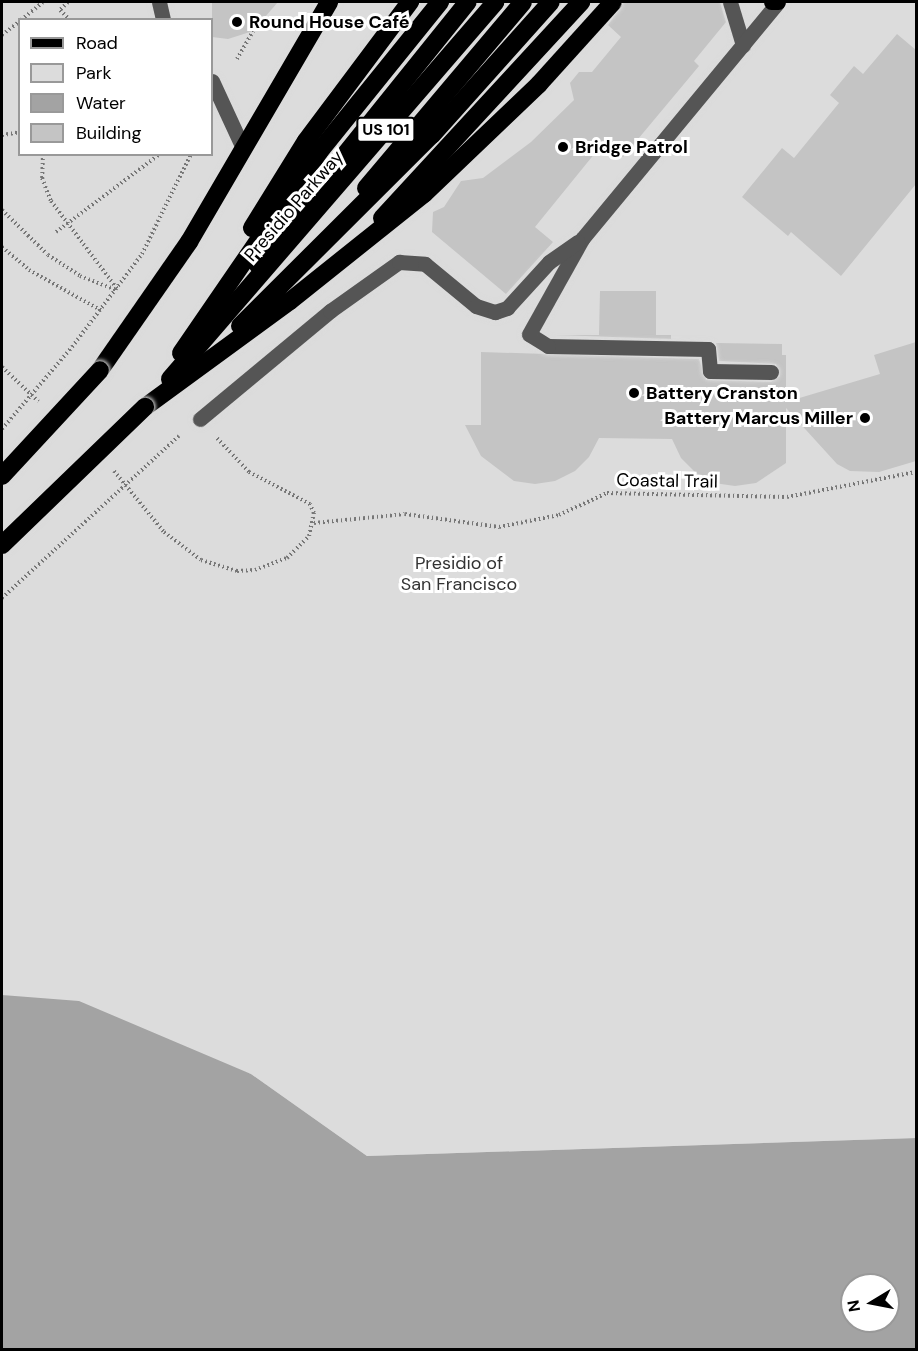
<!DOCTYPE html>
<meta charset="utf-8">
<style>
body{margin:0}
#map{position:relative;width:918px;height:1351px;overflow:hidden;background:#fff;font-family:"DM Sans",sans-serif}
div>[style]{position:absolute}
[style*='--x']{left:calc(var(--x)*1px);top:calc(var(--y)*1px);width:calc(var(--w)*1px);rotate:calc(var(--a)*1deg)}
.green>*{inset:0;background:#dcdcdc}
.water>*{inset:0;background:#a3a3a3}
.building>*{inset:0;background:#c4c4c4}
.path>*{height:4px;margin-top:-2px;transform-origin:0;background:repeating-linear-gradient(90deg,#777 0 1.5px,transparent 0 4.5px)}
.roads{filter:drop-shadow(0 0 2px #dbdbdb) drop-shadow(0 0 2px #dbdbdb)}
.minor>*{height:15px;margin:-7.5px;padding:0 7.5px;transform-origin:7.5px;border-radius:7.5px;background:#555}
.major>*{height:15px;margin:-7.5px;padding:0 7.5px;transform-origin:7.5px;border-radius:7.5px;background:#000}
.highway>*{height:18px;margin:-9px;padding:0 9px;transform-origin:9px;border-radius:9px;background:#000}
.path-bridge>*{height:4px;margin-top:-2px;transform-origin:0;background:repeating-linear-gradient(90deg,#777 0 1.5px,transparent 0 4.5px)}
.bridges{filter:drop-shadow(0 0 2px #dbdbdb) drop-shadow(0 0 2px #dbdbdb)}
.highway-bridge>*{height:18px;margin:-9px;padding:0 9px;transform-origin:9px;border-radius:9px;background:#000}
.dots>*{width:16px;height:16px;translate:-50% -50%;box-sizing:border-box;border:3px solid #fff;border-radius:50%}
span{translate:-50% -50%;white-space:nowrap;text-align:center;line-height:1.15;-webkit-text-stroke:6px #fff;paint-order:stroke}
.shield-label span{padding:2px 4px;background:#fff;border:2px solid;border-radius:4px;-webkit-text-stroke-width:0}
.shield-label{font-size:16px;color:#000;font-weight:700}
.poi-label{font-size:18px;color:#000;font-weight:700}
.left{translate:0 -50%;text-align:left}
.right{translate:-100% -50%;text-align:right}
.street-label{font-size:18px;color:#000}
.park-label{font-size:18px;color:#333}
.frame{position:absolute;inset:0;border:3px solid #000;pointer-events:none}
.legend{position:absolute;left:18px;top:18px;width:195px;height:138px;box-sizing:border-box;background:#fff;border:2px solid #999;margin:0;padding:8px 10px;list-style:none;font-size:18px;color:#000}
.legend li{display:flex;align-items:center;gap:12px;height:30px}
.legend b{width:30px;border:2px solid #999}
.north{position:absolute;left:840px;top:1273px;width:60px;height:60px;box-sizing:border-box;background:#fff;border:2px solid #999;border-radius:50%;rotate:260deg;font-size:16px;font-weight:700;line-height:24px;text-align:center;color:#000}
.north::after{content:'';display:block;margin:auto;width:21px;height:27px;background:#000;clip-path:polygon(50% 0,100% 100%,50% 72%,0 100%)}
</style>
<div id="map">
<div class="green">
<div style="clip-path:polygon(evenodd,2px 2px,916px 2px,916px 1138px,367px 1156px,251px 1074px,2px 995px,2px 2px,20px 20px,212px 20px,212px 154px,20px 154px,20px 20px)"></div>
</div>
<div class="water">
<div style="clip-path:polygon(evenodd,2px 995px,79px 1001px,251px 1074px,367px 1156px,916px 1138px,916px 1349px,2px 1349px,2px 995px,852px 1285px,888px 1285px,888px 1321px,852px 1321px,852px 1285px)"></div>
</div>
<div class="building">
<div style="clip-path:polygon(212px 2px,278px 2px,253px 31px,228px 39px,212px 37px)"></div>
<div style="clip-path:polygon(624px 2px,720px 2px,726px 22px,694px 61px,699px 66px,623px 157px,604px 142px,535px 227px,553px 242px,506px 294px,432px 232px,433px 212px,444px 207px,461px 181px,483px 178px,531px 142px,574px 100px,570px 83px,579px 72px,592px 72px,621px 37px,608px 25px)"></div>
<div style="clip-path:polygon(897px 34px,916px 50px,916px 184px,841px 276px,791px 232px,788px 236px,742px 197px,782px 148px,794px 158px,839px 103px,830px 95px,854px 66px,863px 74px)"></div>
<div style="clip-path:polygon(600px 291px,656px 291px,656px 335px,671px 335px,671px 339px,556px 335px,599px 335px)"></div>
<div style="clip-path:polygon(916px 342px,916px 461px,879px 472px,850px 471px,837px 464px,786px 408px,786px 463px,756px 483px,735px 486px,714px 483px,696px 473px,681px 458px,672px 439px,599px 438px,589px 457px,575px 471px,555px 481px,535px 484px,514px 481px,481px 456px,465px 425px,481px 425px,481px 352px,699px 359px,706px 380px,771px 382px,780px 376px,776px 364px,719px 361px,716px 343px,782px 344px,782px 355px,786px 355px,786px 402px,880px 374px,874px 355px)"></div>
</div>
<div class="path">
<div style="--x:68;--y:2;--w:11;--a:135"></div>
<div style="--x:60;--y:10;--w:14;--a:45"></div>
<div style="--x:21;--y:20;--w:28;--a:-39"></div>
<div style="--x:2;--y:35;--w:23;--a:-38"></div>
<div style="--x:237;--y:59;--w:32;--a:-60"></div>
<div style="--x:2;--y:135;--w:18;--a:-9"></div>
<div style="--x:43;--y:154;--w:24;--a:92"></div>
<div style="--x:42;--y:178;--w:25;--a:69"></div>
<div style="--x:51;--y:201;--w:111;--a:53"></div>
<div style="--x:2;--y:210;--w:64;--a:44.4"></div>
<div style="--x:48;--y:255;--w:38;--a:33"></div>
<div style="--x:80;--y:276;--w:40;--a:21"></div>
<div style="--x:56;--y:232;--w:130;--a:-36.9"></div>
<div style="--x:2;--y:247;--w:35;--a:40"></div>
<div style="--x:29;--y:270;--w:84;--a:29.3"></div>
<div style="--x:72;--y:347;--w:116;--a:-53"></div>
<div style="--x:142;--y:254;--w:111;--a:-63.9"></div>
<div style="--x:2;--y:367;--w:50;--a:43.4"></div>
<div style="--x:114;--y:471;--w:79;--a:50.7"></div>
<div style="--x:164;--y:532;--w:46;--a:37.1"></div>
<div style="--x:201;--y:560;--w:38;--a:17"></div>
<div style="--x:237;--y:571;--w:18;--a:-3"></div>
<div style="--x:255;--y:570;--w:34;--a:-21"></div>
<div style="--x:287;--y:558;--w:31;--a:-45"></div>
<div style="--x:309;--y:536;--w:24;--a:-78"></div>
<div style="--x:314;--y:513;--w:10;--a:-114"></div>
<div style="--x:310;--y:504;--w:69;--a:-152.3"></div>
<div style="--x:249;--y:472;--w:48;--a:-133.3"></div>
<div style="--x:314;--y:523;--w:91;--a:-5.6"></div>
<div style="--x:405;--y:514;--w:95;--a:7.9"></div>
<div style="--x:499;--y:527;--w:61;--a:-11.3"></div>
<div style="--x:559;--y:515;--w:53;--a:-24.6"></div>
<div style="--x:607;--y:493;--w:180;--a:1.3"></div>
<div style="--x:787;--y:497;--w:131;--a:-11"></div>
</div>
<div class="roads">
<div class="minor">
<div style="--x:159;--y:2;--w:18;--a:77"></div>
<div style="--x:730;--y:2;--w:45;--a:73.2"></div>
<div style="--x:212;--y:81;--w:72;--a:65.2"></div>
<div style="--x:771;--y:372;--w:61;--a:-179.1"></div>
<div style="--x:710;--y:371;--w:22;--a:-95"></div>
<div style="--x:708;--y:349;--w:160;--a:-178.9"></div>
<div style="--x:548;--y:346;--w:22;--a:-148"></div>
<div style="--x:529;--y:334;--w:109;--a:-60.8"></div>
<div style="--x:582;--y:239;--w:306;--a:-50.4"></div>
<div style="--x:200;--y:419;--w:169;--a:-39.7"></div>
<div style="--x:330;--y:311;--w:85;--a:-35.4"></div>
<div style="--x:399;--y:262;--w:26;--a:4"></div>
<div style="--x:425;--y:264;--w:66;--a:39.5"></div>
<div style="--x:476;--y:306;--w:20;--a:18"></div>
<div style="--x:495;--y:312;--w:13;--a:-18"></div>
<div style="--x:507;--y:308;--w:62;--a:-47.6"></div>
<div style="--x:549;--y:262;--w:35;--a:-35"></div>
</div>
<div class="major">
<div style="--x:771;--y:2;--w:7;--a:0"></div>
</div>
<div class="highway">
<div style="--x:366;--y:188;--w:243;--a:-49.8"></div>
<div style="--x:382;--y:218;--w:294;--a:-47.3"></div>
<div style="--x:252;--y:228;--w:102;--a:-58.2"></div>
<div style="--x:306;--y:141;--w:174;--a:-53.2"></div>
<div style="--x:257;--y:264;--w:336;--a:-51.2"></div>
<div style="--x:240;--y:326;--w:271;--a:-44.9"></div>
<div style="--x:432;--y:135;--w:178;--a:-48.2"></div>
<div style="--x:181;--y:353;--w:244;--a:-55.5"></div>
<div style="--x:319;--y:152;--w:193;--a:-51.1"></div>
<div style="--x:100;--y:370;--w:156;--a:-55.2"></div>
<div style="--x:189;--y:242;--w:278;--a:-59.7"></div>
<div style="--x:170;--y:379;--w:498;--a:-49.2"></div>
<div style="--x:145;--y:407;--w:180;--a:-36.2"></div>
<div style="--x:290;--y:301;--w:171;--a:-38.6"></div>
<div style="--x:424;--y:194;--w:159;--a:-43.7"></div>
<div style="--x:539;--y:84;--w:110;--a:-47.9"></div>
</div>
</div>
<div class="path-bridge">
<div style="--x:2;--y:429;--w:108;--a:-49.5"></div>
<div style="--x:2;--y:598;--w:240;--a:-42.5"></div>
</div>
<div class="bridges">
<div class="highway-bridge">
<div style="--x:2;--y:476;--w:144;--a:-47.2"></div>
<div style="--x:2;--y:545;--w:199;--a:-44"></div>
</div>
</div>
<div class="dots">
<div style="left:237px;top:22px;background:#000"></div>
<div style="left:563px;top:147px;background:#000"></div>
<div style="left:634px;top:393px;background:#000"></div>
<div style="left:865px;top:418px;background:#000"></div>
</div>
<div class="shield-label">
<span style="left:386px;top:130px">US 101</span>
</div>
<div class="poi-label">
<span class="left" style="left:249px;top:22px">Round House Café</span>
<span class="left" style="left:575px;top:147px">Bridge Patrol</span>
<span class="left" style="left:646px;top:393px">Battery Cranston</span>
<span class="right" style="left:853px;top:418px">Battery Marcus Miller</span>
</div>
<div class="street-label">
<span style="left:294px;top:206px;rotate:-49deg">Presidio Parkway</span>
<span style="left:667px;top:481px;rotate:1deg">Coastal Trail</span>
</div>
<div class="park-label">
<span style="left:459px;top:574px">Presidio of<br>San Francisco</span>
</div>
<div class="frame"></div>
<ul class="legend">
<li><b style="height:8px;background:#000"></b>Road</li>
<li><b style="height:16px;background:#dcdcdc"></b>Park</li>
<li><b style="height:16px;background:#a3a3a3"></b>Water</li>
<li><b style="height:16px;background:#c4c4c4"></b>Building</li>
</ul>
<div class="north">N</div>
</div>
